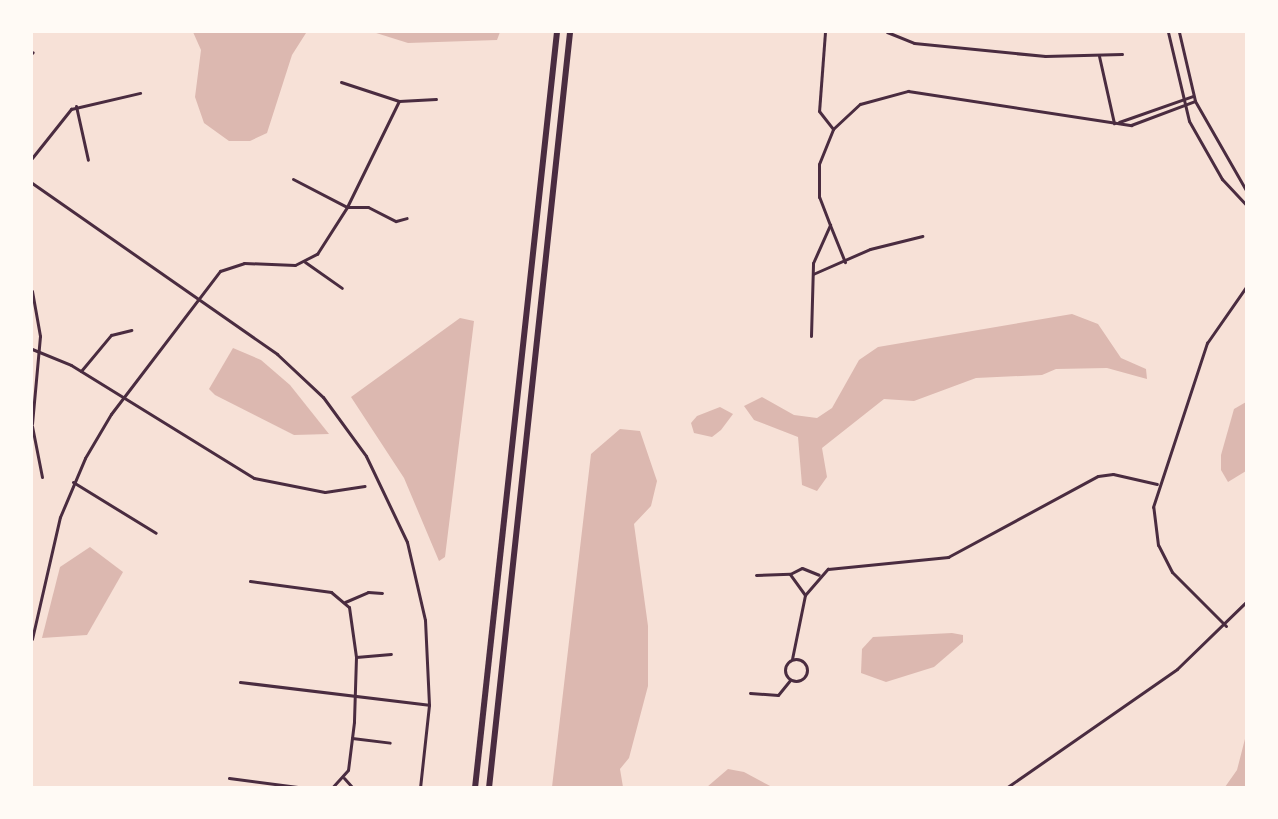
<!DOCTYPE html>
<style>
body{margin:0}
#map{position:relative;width:1278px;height:819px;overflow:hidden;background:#f7e1d7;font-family:Jost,sans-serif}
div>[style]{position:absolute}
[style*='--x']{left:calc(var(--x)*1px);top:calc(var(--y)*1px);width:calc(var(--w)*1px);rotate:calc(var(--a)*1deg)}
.water>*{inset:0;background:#dcb8b0}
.minor>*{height:3px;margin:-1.5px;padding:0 1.5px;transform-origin:1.5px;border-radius:1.5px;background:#4a2c40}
.minor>.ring{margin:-1.5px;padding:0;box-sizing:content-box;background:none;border:3px solid #4a2c40;border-radius:50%}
.motorway>*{height:6px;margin:-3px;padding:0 3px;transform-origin:3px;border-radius:3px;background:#4a2c40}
span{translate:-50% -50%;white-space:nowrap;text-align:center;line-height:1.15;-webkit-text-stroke:6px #fffaf5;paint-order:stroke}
.frame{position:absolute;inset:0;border:33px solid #fffaf5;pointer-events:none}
</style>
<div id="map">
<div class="water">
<div style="clip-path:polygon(193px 32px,366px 32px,306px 33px,292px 55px,267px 133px,250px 141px,229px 141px,204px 123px,195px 97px,201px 50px)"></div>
<div style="clip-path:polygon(373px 32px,500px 32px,497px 40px,408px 43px)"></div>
<div style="clip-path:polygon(1072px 314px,1098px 324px,1121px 358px,1146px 369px,1147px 379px,1107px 368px,1056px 369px,1042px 375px,976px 378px,914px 401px,884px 399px,822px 448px,827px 477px,817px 491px,802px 485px,798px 437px,754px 420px,744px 406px,762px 397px,794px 415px,817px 418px,832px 408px,859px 360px,878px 347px)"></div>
<div style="clip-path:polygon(460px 318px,474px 321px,445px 557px,439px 561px,404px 478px,351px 397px)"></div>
<div style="clip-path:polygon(233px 348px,261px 360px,290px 385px,329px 434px,294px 435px,215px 395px,209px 389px)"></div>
<div style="clip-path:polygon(1246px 402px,1246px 471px,1228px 482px,1221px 470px,1221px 455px,1234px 409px)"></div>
<div style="clip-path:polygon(720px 407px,733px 414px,721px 430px,712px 437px,694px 433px,691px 423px,697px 416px)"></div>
<div style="clip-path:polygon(620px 429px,640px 431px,657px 481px,651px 506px,634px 524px,648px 626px,648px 686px,629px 758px,620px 769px,623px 787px,552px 787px,591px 454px)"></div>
<div style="clip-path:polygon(90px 547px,123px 572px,87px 635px,42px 638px,60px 567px)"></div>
<div style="clip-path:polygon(952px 633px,963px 635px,963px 642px,934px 667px,886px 682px,861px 673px,862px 649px,873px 637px)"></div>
<div style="clip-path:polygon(1246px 735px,1246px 787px,1225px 787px,1237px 770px)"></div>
<div style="clip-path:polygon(728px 769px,744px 772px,772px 787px,707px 787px)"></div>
</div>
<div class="minor">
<div style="--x:825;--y:32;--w:79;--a:94.3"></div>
<div style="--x:819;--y:111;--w:23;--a:52"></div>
<div style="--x:887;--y:32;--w:29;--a:22"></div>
<div style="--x:914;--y:43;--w:132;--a:5.7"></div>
<div style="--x:1045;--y:56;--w:77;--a:-1.5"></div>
<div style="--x:1168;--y:32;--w:91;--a:76.7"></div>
<div style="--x:1189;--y:121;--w:67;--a:60.4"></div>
<div style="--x:1222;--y:179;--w:35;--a:47"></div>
<div style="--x:1179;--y:32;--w:71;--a:76.9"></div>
<div style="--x:1195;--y:101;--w:103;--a:60.2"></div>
<div style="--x:32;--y:53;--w:1;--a:-45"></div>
<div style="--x:1099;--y:56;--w:69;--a:77.4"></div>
<div style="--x:341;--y:82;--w:61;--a:18.1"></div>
<div style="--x:399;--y:101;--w:37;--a:-3"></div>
<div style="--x:76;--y:106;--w:55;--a:77.5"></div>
<div style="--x:1119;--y:122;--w:78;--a:-19.4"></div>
<div style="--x:32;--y:158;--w:63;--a:-51.5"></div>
<div style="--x:71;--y:109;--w:71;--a:-13.1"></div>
<div style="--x:293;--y:179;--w:61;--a:27.4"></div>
<div style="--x:347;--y:207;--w:21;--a:0"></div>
<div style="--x:368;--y:207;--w:31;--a:27"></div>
<div style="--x:396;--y:221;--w:11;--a:-15"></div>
<div style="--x:32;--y:183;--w:299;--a:34.9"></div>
<div style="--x:277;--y:354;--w:63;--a:43.1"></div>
<div style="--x:323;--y:397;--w:73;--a:53.9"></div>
<div style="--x:366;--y:456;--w:95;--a:64.5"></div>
<div style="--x:407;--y:542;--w:80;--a:77"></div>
<div style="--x:425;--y:620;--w:85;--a:87.3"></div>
<div style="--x:429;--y:705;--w:83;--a:96.2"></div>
<div style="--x:830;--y:225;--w:40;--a:68"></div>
<div style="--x:305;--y:262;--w:45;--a:35.1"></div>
<div style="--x:813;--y:274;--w:62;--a:-23.7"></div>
<div style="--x:870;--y:249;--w:54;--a:-14"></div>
<div style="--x:32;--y:291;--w:46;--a:79.9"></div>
<div style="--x:40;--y:336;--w:88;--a:95.2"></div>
<div style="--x:811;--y:336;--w:73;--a:-88.4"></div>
<div style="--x:813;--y:263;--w:42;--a:-65.9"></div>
<div style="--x:830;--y:225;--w:30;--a:-111"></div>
<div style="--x:819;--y:197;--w:33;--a:-90"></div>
<div style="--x:819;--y:164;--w:38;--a:-68"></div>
<div style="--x:833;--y:129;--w:37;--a:-43"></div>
<div style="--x:860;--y:104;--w:50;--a:-15.2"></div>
<div style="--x:908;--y:91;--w:226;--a:8.7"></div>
<div style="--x:1131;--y:125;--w:68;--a:-20.6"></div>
<div style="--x:32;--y:349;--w:42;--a:22.3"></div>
<div style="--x:71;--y:365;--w:215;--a:31.7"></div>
<div style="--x:254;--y:478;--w:72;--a:11.2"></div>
<div style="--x:325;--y:492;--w:40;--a:-8.5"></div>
<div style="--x:81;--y:371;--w:47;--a:-50.2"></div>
<div style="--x:111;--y:335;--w:21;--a:-14"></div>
<div style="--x:32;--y:426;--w:52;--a:78.9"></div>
<div style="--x:73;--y:482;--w:97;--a:31.6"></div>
<div style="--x:756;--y:575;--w:34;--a:-2"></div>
<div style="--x:250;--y:581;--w:82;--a:7.7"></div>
<div style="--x:331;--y:592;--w:23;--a:40"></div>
<div style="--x:349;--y:607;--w:50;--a:82"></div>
<div style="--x:356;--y:657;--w:65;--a:91.8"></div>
<div style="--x:354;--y:722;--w:48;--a:97.1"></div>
<div style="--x:348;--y:770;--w:24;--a:132"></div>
<div style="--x:805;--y:595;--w:26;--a:-126"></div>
<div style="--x:790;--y:574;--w:13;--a:-27"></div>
<div style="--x:802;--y:568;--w:18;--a:22"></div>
<div style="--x:345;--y:602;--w:25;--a:-23"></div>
<div style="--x:368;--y:592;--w:14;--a:4"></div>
<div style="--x:1226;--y:626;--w:76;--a:-135"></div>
<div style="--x:1172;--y:572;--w:30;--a:-117"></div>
<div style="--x:1158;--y:545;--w:38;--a:-97"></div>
<div style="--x:1153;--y:507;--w:173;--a:-71.8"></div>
<div style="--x:1207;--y:343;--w:68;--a:-55.1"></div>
<div style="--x:32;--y:639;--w:125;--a:-77.1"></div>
<div style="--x:60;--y:517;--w:64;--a:-67"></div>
<div style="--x:85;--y:458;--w:51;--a:-59.4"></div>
<div style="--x:111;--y:414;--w:180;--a:-52.7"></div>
<div style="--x:220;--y:271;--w:25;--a:-18"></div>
<div style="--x:244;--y:263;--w:51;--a:2.2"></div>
<div style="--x:295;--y:265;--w:25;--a:-27"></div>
<div style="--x:317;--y:254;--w:56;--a:-57.4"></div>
<div style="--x:347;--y:207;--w:118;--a:-63.9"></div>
<div style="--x:356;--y:657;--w:35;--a:-5"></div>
<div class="ring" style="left:785px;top:659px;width:19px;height:19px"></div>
<div style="--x:792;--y:659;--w:65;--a:-78.5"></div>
<div style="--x:805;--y:595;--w:35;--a:-49"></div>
<div style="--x:828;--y:569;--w:121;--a:-5.7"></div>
<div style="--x:948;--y:557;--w:170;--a:-28.4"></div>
<div style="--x:1098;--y:476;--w:15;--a:-8"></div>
<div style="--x:1113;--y:474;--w:45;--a:12.8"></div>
<div style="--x:240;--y:682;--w:190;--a:6.9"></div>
<div style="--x:750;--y:693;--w:28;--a:4"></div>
<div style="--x:778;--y:695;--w:19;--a:-51"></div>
<div style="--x:352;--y:738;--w:38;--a:7"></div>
<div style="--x:229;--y:778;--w:77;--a:7.5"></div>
<div style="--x:344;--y:778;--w:13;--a:48"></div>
<div style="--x:1006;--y:788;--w:208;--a:-34.8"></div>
<div style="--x:1177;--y:669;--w:96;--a:-44.2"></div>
</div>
<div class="motorway">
<div style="--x:475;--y:788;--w:760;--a:-83.81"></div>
<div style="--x:489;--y:788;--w:760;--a:-83.88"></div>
</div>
<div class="frame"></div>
</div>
